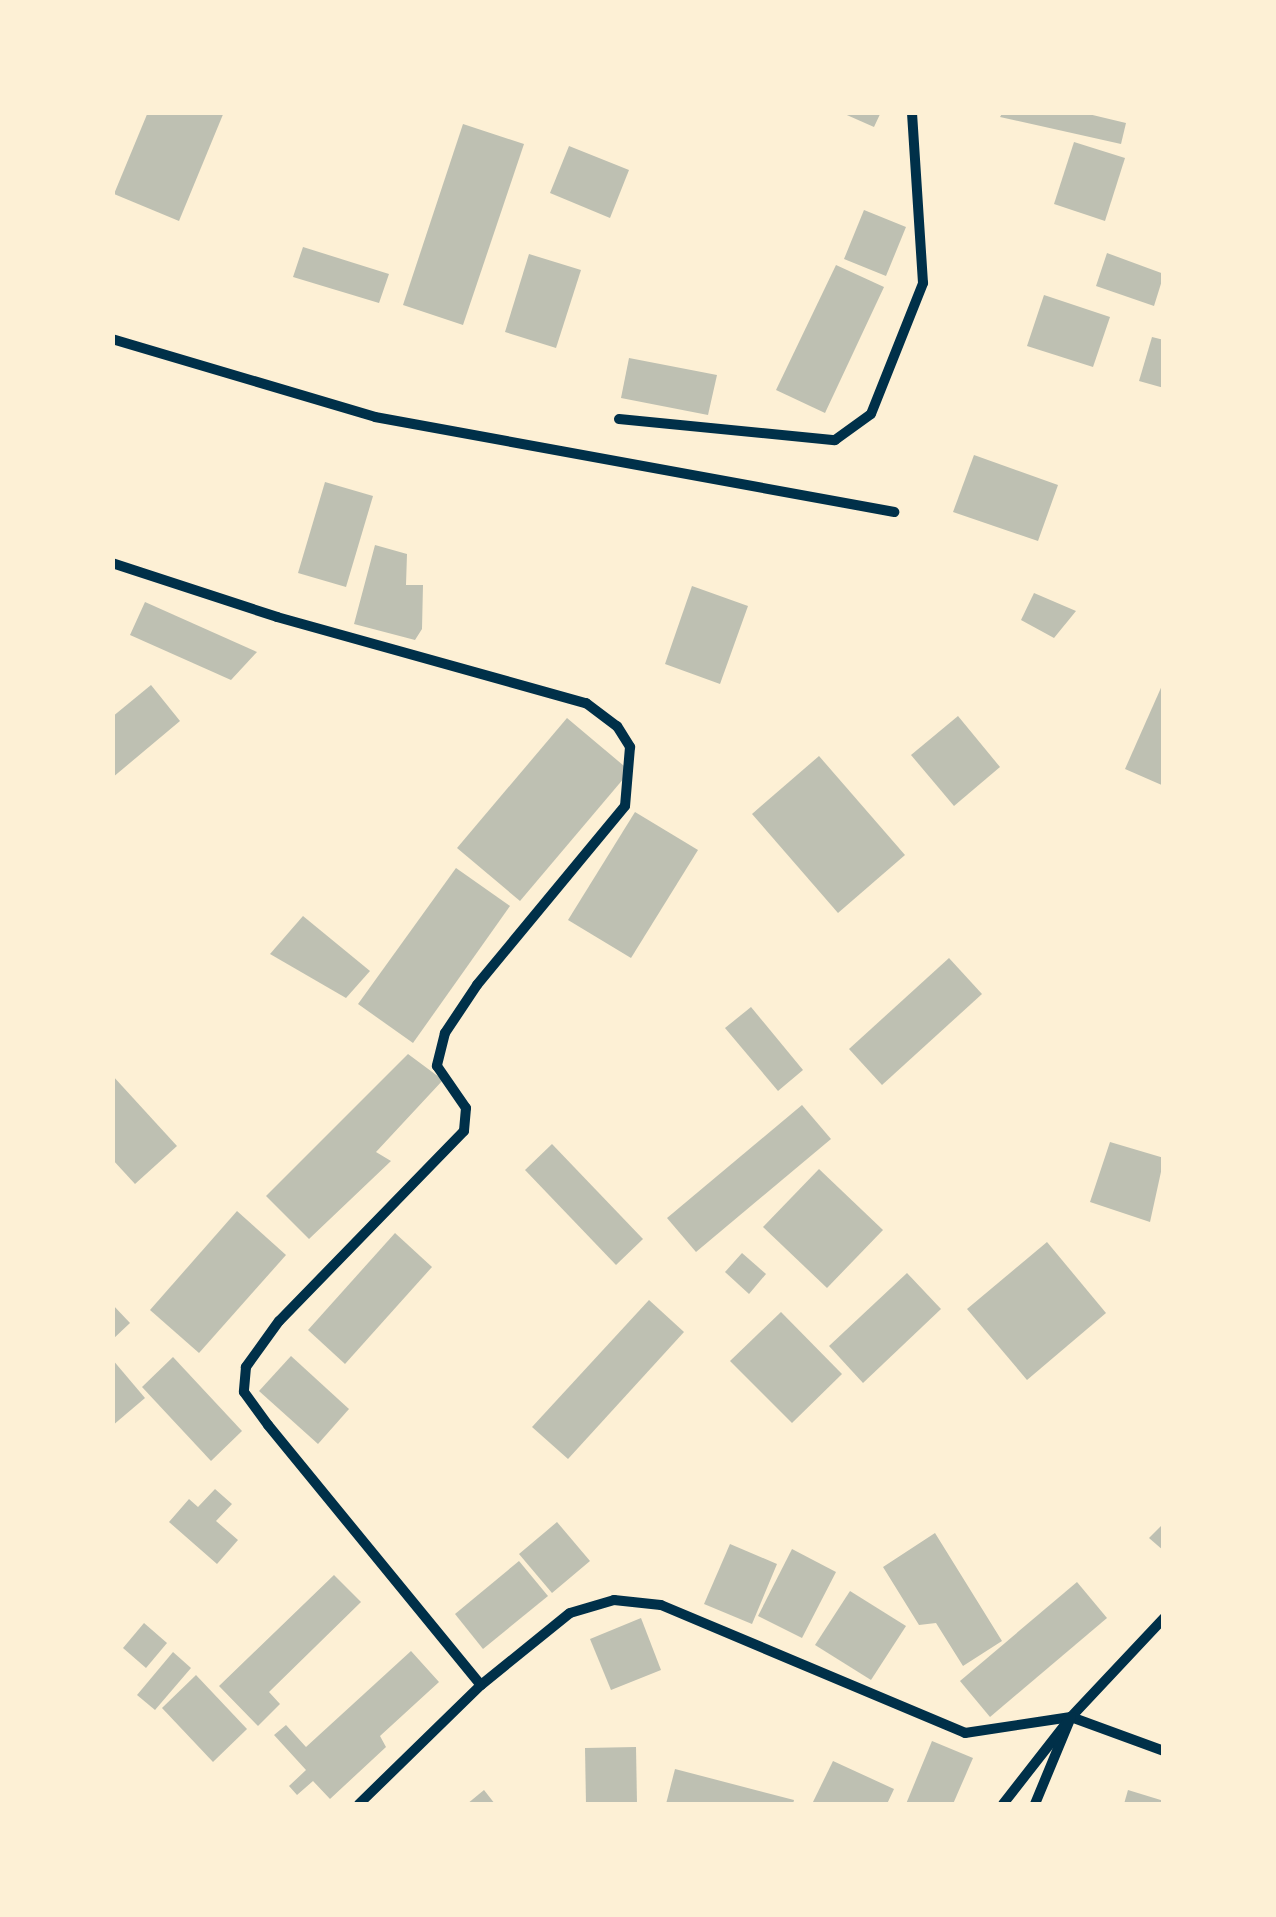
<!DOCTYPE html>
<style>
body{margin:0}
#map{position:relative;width:1276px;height:1917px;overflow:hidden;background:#fdf0d5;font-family:"DejaVu Sans",sans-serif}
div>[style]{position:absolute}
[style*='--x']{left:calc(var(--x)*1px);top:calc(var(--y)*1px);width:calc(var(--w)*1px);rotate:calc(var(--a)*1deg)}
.building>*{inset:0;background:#bec0b2}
.minor>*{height:10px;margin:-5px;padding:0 5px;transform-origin:5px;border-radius:5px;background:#003049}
span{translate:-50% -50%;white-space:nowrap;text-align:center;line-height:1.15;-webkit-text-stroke:8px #fdf0d5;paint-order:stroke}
.frame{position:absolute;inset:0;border:115px solid #fdf0d5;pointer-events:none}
</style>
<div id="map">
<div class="building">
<div style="clip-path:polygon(148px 112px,224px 112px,179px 221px,114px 194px)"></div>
<div style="clip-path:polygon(840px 112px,881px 112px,874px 127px)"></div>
<div style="clip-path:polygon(1003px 112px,1080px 112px,1126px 123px,1121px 144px,1000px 117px)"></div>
<div style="clip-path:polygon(463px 124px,524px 144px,463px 325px,403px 305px)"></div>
<div style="clip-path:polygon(1074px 142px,1125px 158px,1105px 221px,1054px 204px)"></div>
<div style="clip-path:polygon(569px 146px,629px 170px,610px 218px,550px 193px)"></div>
<div style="clip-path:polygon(864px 210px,906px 227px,886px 276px,844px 259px)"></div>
<div style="clip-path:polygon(303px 247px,389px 274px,379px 303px,293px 277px)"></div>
<div style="clip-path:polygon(1107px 253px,1164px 274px,1154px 306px,1096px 286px)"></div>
<div style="clip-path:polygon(529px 254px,581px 270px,556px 348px,505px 332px)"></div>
<div style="clip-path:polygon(836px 265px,884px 287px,825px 413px,776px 390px)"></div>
<div style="clip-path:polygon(1044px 295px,1110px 317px,1093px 367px,1027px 346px)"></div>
<div style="clip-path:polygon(1152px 337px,1164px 340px,1164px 388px,1139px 381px)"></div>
<div style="clip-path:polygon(629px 358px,717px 375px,708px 415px,621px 398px)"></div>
<div style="clip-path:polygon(974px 455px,1058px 485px,1038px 541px,953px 512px)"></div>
<div style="clip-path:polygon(325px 482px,373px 496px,346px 587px,298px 573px)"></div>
<div style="clip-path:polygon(375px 545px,407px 554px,406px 585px,423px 585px,422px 629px,415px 640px,354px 624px)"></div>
<div style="clip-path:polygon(692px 586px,748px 606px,720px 684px,665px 664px)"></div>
<div style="clip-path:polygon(1034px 593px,1076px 611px,1054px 638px,1021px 620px)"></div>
<div style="clip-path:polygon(145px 602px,257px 652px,231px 680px,130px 635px)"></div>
<div style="clip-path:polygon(1164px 681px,1164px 786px,1125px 769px)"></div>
<div style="clip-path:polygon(151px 685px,180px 721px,112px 778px,112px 717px)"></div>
<div style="clip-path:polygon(958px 716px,1000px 767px,954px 806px,911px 755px)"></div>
<div style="clip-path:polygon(567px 718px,630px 771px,520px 901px,457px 848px)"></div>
<div style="clip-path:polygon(819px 756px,905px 855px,838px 913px,752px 814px)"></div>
<div style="clip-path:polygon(635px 812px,698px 850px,631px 958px,568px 920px)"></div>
<div style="clip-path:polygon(456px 868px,510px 906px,413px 1043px,358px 1004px)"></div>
<div style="clip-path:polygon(303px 916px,370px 971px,346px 998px,270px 954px)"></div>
<div style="clip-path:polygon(949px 958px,982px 994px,882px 1085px,849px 1049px)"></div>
<div style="clip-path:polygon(751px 1007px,803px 1070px,778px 1091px,725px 1028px)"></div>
<div style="clip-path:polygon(408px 1054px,443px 1080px,376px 1152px,391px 1161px,309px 1239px,266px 1196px)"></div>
<div style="clip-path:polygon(112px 1075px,177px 1146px,135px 1184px,112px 1159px)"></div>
<div style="clip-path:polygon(802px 1105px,831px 1139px,696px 1252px,667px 1218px)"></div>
<div style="clip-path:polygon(1110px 1142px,1164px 1158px,1150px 1222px,1090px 1202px)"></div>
<div style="clip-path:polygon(552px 1144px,643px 1239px,616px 1265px,525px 1170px)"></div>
<div style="clip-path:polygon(819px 1169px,883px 1230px,827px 1288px,763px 1227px)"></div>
<div style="clip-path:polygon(237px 1211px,286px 1255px,199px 1353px,150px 1310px)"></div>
<div style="clip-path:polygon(395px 1233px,432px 1267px,345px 1364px,308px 1330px)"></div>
<div style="clip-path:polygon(1047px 1242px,1106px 1313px,1027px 1380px,967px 1309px)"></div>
<div style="clip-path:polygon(742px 1253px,766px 1274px,749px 1294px,725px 1272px)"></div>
<div style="clip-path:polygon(907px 1273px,941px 1309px,863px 1383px,829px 1346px)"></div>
<div style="clip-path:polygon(649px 1300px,684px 1332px,568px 1459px,532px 1427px)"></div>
<div style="clip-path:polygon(112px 1304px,130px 1323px,112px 1340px)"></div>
<div style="clip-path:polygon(781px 1312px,842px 1374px,792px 1423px,730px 1361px)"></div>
<div style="clip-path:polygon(291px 1356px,349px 1409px,318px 1444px,259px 1391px)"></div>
<div style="clip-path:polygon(173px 1357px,242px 1431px,211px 1461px,142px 1387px)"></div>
<div style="clip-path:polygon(112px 1359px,145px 1398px,112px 1426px)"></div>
<div style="clip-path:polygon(215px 1489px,232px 1504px,216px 1521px,238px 1540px,217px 1564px,169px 1522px,189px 1499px,198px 1507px)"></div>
<div style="clip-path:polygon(557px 1522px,590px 1561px,552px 1593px,519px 1554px)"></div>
<div style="clip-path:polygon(1164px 1523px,1164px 1551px,1149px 1538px)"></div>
<div style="clip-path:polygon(935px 1533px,1002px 1641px,963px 1666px,936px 1623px,919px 1625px,883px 1567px)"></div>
<div style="clip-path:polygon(730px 1544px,777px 1564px,752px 1624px,704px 1604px)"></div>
<div style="clip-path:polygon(792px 1549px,836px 1572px,802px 1638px,758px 1616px)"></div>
<div style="clip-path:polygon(519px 1561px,548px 1596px,483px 1649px,455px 1614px)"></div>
<div style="clip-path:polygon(334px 1575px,361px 1602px,269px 1692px,280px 1704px,258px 1726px,219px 1686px)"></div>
<div style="clip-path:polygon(1077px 1582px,1107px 1618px,990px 1717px,960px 1681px)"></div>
<div style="clip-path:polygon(850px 1591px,906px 1626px,871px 1680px,815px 1645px)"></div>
<div style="clip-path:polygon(641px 1618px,661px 1670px,611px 1690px,590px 1639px)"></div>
<div style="clip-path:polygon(144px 1623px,167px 1643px,146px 1668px,123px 1648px)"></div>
<div style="clip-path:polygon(411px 1651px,439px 1682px,380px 1736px,386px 1747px,330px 1799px,313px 1781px,297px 1795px,289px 1786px,306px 1770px,274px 1735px,286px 1725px,306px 1747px)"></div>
<div style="clip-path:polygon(173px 1652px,191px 1668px,155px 1710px,137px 1695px)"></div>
<div style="clip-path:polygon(196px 1675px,247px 1729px,213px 1762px,162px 1708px)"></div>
<div style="clip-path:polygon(932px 1741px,973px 1758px,953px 1804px,906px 1804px)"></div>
<div style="clip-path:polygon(636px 1747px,637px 1804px,586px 1804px,585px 1748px)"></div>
<div style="clip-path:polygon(833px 1761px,894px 1789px,887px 1804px,812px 1804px)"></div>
<div style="clip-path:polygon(675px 1769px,794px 1800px,793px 1804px,666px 1804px)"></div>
<div style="clip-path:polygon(484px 1790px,495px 1804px,467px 1804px)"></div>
<div style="clip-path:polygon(1128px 1790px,1164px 1801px,1164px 1804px,1124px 1804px)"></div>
</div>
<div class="minor">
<div style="--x:112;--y:339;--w:274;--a:16.5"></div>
<div style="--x:375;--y:417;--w:528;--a:10.37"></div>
<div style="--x:619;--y:419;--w:217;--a:5.6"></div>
<div style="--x:835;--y:440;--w:44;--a:-35.8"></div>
<div style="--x:871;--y:414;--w:141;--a:-68.3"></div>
<div style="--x:923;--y:283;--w:171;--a:-93.7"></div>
<div style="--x:112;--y:563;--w:174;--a:18.1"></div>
<div style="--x:277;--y:617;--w:321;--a:15.6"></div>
<div style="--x:586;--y:703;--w:39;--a:37"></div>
<div style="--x:617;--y:726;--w:25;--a:58"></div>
<div style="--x:630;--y:747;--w:59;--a:94.8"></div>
<div style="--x:625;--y:806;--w:232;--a:129.6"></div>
<div style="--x:477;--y:985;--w:58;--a:123.7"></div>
<div style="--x:445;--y:1033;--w:34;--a:104"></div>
<div style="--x:437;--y:1066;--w:51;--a:55.4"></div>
<div style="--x:466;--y:1108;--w:23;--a:95"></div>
<div style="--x:464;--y:1131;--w:265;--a:134.2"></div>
<div style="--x:279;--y:1321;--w:57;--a:125.7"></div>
<div style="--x:246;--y:1367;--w:25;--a:95"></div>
<div style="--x:244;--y:1392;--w:41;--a:54"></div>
<div style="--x:268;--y:1425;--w:336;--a:50.7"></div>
<div style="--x:1071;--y:1717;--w:136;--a:-46.8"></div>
<div style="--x:359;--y:1804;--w:170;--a:-44.3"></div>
<div style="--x:481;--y:1685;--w:114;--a:-39"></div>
<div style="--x:570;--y:1613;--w:46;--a:-16.5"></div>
<div style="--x:614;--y:1600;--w:47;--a:6.1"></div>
<div style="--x:661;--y:1605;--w:330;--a:22.8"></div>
<div style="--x:965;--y:1733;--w:107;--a:-8.6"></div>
<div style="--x:1071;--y:1717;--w:99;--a:20.1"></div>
<div style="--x:1003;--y:1804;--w:110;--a:-52"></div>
<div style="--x:1071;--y:1717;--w:94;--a:112.5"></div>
</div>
<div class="frame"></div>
</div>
